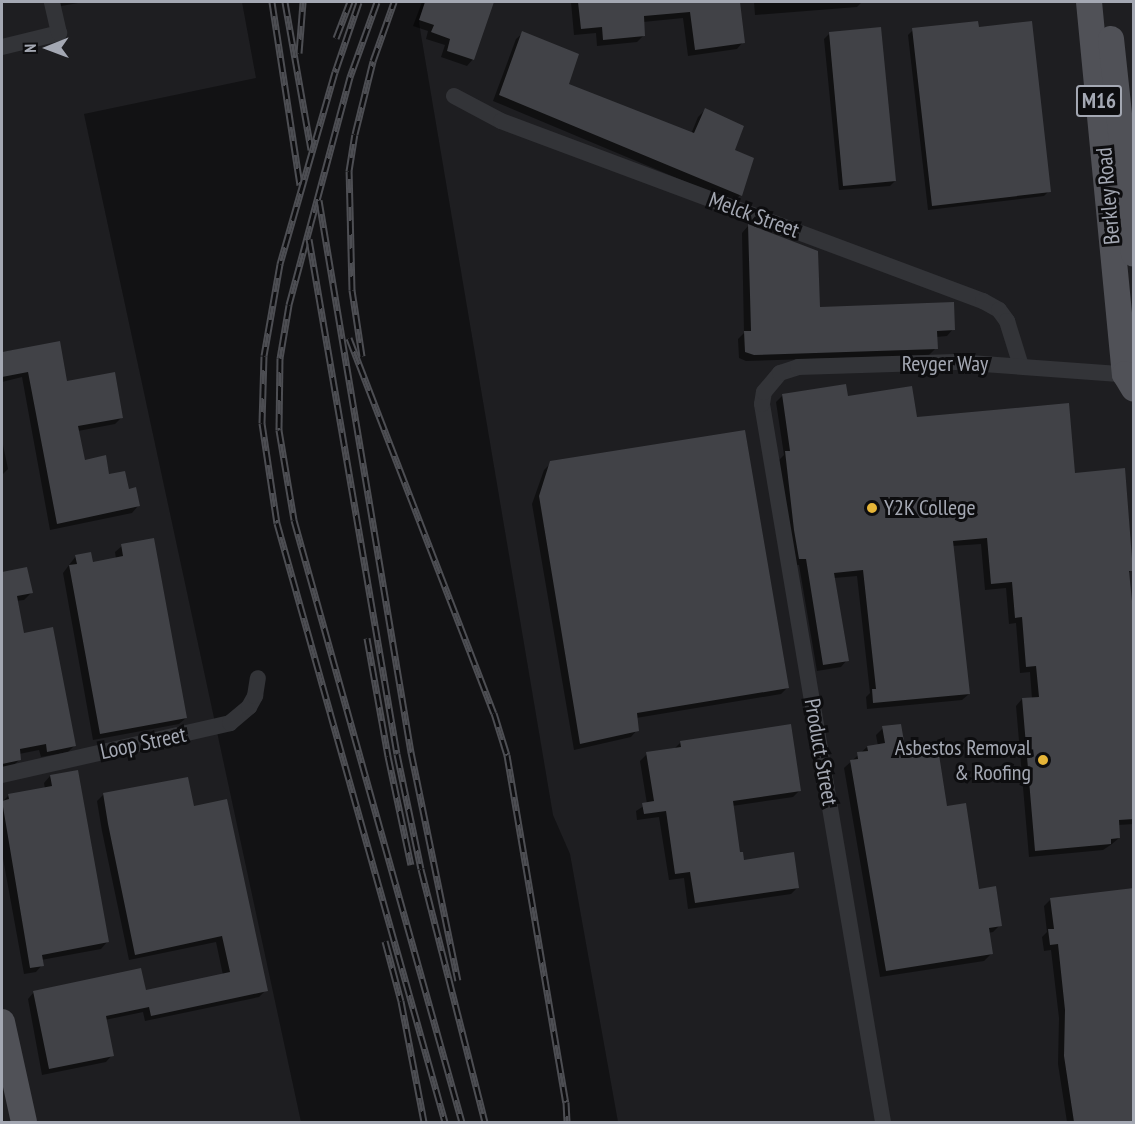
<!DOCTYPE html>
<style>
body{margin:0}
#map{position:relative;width:1135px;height:1124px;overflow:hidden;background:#121214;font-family:"PT Sans Narrow",sans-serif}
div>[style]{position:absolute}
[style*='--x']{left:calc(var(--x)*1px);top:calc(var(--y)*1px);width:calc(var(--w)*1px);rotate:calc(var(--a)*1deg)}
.built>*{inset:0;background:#1e1e21}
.shadow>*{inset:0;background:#0007}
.building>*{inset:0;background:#414247}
.street>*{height:16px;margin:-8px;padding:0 8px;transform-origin:8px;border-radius:8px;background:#333438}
.primary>*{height:26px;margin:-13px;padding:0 13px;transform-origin:13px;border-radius:13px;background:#505157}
.rail>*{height:7px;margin-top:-3.5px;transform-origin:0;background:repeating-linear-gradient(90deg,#0d0d0f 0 14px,#4d4e53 0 28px);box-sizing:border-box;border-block:2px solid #4d4e53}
.dots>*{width:16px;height:16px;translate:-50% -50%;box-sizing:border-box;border:3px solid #0d0d0f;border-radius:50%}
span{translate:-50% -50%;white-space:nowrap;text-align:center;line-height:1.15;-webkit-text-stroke:6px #0d0d0f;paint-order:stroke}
.shield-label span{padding:2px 4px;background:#0d0d0f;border:2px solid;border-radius:4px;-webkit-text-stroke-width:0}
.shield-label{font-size:21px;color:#a4a8b3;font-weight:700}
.street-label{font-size:22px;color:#a4a8b3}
.poi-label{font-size:22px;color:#a4a8b3}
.left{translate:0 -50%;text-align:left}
.right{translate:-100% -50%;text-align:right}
.frame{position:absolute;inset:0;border:3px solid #a4a8b3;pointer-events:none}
.north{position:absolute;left:18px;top:18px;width:60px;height:60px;-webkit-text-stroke:4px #0d0d0f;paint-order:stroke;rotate:269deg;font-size:16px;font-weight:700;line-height:24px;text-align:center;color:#a4a8b3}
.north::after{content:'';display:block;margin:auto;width:21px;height:27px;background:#a4a8b3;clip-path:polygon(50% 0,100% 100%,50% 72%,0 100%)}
</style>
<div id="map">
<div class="built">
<div style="clip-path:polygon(2px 2px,242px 2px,256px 78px,84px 114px,301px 1122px,2px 1122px)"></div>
<div style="clip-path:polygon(425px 2px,1133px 2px,1133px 1122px,618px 1122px,570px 854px,553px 815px,419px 23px)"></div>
</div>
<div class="shadow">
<div style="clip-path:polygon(60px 2px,84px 2px,61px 6px)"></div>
<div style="clip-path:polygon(422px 2px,493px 2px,473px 59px,467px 66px,441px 57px,445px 45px,426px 39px,428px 31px,413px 26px)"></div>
<div style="clip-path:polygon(571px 2px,739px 2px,743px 42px,737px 49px,688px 56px,683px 18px,643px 22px,644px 35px,637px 42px,597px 46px,596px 33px,574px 35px)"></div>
<div style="clip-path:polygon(754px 2px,862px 2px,857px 7px,755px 15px)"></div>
<div style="clip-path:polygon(978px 28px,1049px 191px,1044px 196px,928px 210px,908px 35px,913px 30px)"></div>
<div style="clip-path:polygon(523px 33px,567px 85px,691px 134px,698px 117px,705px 110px,733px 151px,740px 195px,734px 202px,493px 101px,516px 39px)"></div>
<div style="clip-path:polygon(829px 34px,895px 181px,890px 186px,839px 190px,824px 39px)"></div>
<div style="clip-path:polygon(748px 226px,819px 308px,953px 329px,947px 336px,936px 337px,936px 348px,929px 355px,746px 361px,739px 358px,738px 339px,744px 333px,742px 233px)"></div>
<div style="clip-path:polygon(59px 343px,66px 383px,122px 417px,115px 424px,78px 431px,83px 461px,127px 491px,138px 506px,132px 513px,50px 530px,22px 377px,2px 382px,2px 352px)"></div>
<div style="clip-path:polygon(783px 395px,847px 397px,915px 418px,1073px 474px,1131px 570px,1128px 574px,1134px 634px,1134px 824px,1118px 825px,1119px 838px,1112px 844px,1103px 850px,1029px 857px,1016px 706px,1022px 699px,1032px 699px,1030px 672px,1020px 673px,1016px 623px,1009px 624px,1006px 588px,985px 590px,981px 544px,952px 546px,969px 694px,962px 700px,867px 709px,866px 697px,870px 693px,857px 576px,834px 578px,847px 660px,841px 667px,817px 671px,799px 565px,792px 565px,779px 460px,784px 455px,776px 402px)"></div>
<div style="clip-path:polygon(2px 440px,8px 469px,2px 475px)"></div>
<div style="clip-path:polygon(551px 463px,788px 687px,781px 694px,636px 718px,637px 730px,631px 737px,574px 750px,532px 504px,544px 470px)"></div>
<div style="clip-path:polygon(122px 546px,186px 718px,179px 724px,93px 740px,63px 573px,76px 556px,91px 564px,116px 559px,115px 552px)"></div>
<div style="clip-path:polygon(26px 568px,31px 593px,24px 600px,16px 601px,23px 634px,75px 745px,68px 752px,41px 757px,39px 750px,19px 754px,20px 759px,13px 766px,2px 768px,2px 573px)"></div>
<div style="clip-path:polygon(883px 728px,946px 808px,978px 890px,1000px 925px,993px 932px,988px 933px,991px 954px,984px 961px,880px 977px,844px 768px,867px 747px,878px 746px,876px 735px)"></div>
<div style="clip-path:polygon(681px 742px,800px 790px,793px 797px,732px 806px,739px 854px,743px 861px,798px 887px,791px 894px,688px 909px,684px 878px,669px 880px,659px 817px,637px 820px,636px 811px,647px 804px,640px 761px,647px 754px,674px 749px)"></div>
<div style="clip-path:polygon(50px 776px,107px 942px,101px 949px,41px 960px,42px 965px,36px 972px,24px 974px,2px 853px,2px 802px,9px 795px,45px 789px,44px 783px)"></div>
<div style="clip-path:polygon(104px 794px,192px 808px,266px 990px,259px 997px,145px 1021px,143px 1012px,105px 1020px,112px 1055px,106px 1062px,42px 1075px,28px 999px,34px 992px,144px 992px,223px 975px,216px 942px,129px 960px,102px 831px,97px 801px)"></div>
<div style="clip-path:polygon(1134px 889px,1134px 1122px,1067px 1122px,1058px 1064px,1059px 1018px,1051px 950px,1044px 951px,1042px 937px,1047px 932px,1044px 906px,1051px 899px)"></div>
</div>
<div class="building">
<div style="clip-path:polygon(425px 2px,494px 2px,474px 60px,447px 51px,450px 39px,431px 32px,434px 25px,419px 20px)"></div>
<div style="clip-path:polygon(578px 2px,740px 2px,745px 43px,695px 50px,690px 12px,644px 16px,645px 36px,603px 40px,602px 27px,581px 29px)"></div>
<div style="clip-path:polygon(978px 21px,979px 27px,1032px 21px,1051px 192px,932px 206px,912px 28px)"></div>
<div style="clip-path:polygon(881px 27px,896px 181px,843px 186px,829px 32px)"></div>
<div style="clip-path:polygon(522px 31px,579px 54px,569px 84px,694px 133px,705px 108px,744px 126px,735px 150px,754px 158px,742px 196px,499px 95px)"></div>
<div style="clip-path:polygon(748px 224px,818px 251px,820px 307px,954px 302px,955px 330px,937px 331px,938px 349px,754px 355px,745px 352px,744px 331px,751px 331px)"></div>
<div style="clip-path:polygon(60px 341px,67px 381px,115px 372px,123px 418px,78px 426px,85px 460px,106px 455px,109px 474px,125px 471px,129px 489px,136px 487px,140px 506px,57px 524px,28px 372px,2px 377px,2px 352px)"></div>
<div style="clip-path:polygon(846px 384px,848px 396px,912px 386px,917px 417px,1069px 403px,1075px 473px,1125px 468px,1133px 571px,1129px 571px,1134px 621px,1134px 819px,1119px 820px,1120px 838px,1111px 839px,1111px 844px,1035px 851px,1022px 698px,1039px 697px,1036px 666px,1026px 667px,1022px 617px,1015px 618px,1012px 582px,991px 584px,987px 538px,953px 541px,970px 694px,873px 703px,872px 689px,876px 689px,863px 570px,834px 573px,849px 661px,823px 665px,806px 559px,799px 559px,794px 530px,785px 451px,790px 451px,782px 394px)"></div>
<div style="clip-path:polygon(745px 430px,789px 688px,637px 713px,639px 731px,580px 744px,539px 496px,550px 461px)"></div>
<div style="clip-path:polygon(154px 538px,187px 718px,100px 734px,69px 565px,77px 564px,75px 555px,91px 552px,93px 562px,123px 556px,121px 544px)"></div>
<div style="clip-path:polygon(27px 567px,33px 593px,17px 596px,24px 633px,53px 627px,76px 746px,47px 752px,46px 744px,20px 749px,21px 760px,2px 764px,2px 572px)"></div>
<div style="clip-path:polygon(791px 724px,801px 791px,733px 801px,740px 852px,743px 852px,744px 860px,794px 852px,799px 888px,695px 903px,690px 872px,675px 874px,666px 811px,644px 814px,642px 803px,654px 801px,646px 752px,681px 747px,680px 741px)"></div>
<div style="clip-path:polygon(901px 724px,906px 753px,938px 748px,947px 806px,966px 803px,979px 889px,996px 886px,1002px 926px,989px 928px,993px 954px,886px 971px,850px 760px,858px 759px,857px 752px,868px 751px,867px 746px,885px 743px,882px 726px)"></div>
<div style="clip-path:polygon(78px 770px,109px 942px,42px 955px,44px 966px,30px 968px,2px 801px,9px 799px,8px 794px,52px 786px,50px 775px)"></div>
<div style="clip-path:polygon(188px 777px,194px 806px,227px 799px,268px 991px,151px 1016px,149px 1007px,106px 1016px,114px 1056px,49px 1069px,33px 991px,141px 968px,146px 990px,230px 972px,222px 936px,135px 955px,108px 824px,103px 793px)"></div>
<div style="clip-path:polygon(1134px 888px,1134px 1122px,1074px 1122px,1064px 1056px,1065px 1010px,1058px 944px,1050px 945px,1048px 929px,1054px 929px,1050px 898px)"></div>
</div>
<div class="street">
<div style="--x:2;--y:47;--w:59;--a:-13.8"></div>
<div style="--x:59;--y:33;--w:32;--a:-103"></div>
<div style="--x:454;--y:96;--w:53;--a:28"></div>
<div style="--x:501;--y:121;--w:515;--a:20.48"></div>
<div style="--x:983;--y:301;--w:18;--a:29"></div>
<div style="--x:999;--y:310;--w:14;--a:54"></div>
<div style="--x:1007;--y:321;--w:47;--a:72.7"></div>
<div style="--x:2;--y:775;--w:234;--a:-12.8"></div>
<div style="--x:230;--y:723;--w:25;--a:-40"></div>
<div style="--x:249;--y:707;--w:13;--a:-61"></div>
<div style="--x:255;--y:696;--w:18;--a:-81"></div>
<div style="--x:883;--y:1122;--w:728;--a:-99.57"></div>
<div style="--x:762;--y:404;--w:12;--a:-81"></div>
<div style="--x:764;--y:392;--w:25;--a:-50"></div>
<div style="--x:780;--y:373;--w:19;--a:-18"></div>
<div style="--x:798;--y:367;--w:158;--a:-1.8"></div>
<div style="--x:956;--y:362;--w:177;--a:4.2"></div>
</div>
<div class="primary">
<div style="--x:1089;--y:2;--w:374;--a:84.5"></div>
<div style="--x:1125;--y:374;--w:17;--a:59"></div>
<div style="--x:1111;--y:39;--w:216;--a:83.9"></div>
<div style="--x:2;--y:1022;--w:102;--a:77.6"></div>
</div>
<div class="rail">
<div style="--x:272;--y:2;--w:185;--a:81.3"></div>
<div style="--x:285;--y:2;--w:150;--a:80"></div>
<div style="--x:359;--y:2;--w:74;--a:108.9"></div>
<div style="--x:335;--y:72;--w:200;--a:106"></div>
<div style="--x:280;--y:264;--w:93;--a:99.9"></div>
<div style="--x:264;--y:356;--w:67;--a:91.7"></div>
<div style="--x:262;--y:423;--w:101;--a:81.5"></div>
<div style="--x:277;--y:523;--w:622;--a:74.33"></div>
<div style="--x:377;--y:2;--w:80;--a:109.8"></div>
<div style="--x:350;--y:77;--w:236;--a:105"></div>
<div style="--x:289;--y:305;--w:54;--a:99.6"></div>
<div style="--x:280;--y:358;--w:72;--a:90.8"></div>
<div style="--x:279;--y:430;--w:91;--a:80.5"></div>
<div style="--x:294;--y:520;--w:625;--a:74.41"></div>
<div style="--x:336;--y:38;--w:39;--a:-69"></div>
<div style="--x:299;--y:53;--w:51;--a:-85.5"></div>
<div style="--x:319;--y:200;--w:560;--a:80.54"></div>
<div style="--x:411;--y:752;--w:233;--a:78.4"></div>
<div style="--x:309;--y:239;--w:522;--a:80.3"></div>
<div style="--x:397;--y:754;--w:117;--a:78.2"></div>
<div style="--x:421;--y:869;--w:261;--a:75.8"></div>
<div style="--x:349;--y:338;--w:402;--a:68.9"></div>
<div style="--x:494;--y:713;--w:44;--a:72.8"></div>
<div style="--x:507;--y:755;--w:352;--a:80.4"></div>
<div style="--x:566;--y:1102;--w:20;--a:87"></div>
<div style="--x:362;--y:356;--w:67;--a:-98.6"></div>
<div style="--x:352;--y:290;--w:119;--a:-91.4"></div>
<div style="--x:349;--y:171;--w:37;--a:-81"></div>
<div style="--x:355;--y:134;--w:75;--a:-76.1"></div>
<div style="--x:373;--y:61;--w:63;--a:-70.4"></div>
<div style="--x:367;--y:638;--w:120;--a:79.9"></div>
<div style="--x:388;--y:756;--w:111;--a:78.1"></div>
<div style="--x:385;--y:941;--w:62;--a:75.1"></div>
<div style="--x:401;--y:1001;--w:123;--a:79.2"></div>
</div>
<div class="dots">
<div style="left:872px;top:508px;background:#e6b538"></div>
<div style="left:1043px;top:760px;background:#e6b538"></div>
</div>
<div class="shield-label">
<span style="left:1099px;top:101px">M16</span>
</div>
<div class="street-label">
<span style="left:1108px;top:196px;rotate:-95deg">Berkley Road</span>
<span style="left:754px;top:215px;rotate:20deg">Melck Street</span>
<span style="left:945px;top:364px">Reyger Way</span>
<span style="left:143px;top:743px;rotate:-12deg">Loop Street</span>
<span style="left:821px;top:752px;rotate:80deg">Product Street</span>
</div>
<div class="poi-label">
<span class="left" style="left:884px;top:508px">Y2K College</span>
<span class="right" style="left:1031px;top:760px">Asbestos Removal<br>&amp; Roofing</span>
</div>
<div class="frame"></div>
<div class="north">N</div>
</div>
